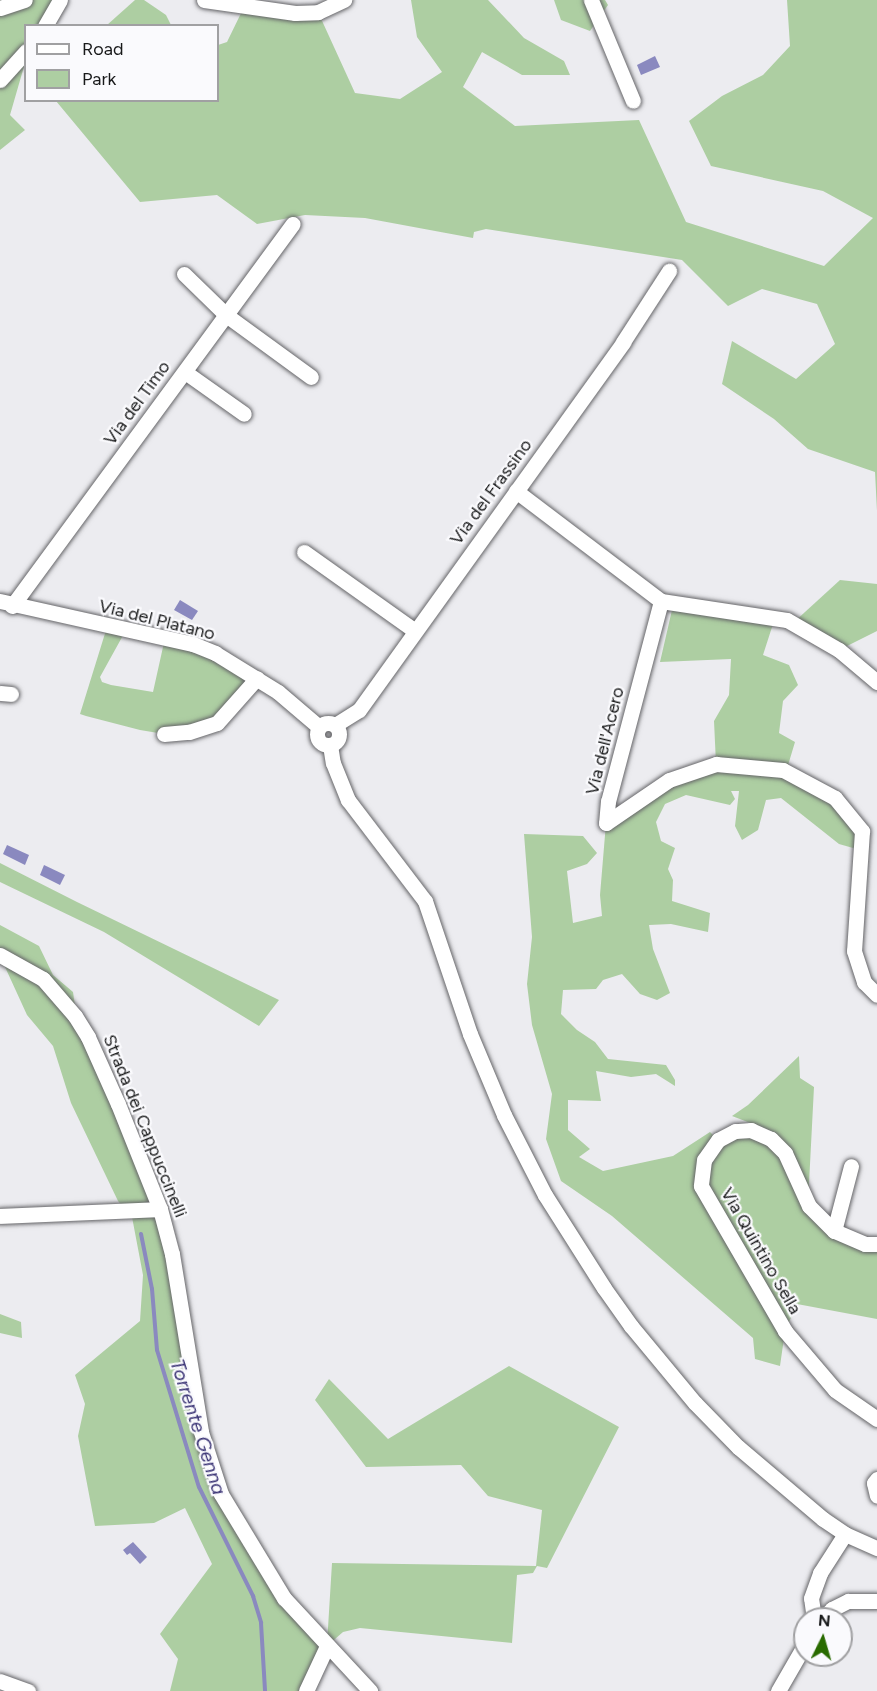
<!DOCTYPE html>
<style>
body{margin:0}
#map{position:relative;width:877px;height:1691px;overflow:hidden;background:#ececf0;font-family:Figtree,sans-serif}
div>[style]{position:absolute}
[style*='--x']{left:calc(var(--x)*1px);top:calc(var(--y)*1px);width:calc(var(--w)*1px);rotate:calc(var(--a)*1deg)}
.green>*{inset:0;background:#adcea2}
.water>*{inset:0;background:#8a89bf}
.stream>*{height:4px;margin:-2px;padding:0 2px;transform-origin:2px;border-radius:2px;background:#8a89bf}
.roads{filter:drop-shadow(0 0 2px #656568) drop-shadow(0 0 2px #656568)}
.minor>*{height:15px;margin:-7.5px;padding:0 7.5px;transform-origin:7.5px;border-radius:7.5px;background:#fff}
.minor>.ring{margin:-7.5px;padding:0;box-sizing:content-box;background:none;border:15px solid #fff;border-radius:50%}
span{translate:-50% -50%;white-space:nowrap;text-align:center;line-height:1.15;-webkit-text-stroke:4.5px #fafafd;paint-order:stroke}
.street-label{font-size:18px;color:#18191a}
.water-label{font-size:20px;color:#393274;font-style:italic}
.legend{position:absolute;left:24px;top:24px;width:195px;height:78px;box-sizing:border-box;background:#fafafd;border:2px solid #a0a0a2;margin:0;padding:8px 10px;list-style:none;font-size:18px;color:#18191a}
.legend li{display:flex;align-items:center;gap:12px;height:30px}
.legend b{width:30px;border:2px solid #a0a0a2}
.north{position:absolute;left:793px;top:1607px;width:60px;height:60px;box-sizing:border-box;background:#fafafd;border:2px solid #a0a0a2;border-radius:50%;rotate:5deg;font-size:16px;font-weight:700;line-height:24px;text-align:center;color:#18191a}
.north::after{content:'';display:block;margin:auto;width:21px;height:27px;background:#296b00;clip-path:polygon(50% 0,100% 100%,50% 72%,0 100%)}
</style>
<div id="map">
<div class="green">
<div style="clip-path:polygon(0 0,57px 0,45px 25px,26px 26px,25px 63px,10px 115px,25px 130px,0 150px)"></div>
<div style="clip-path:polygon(135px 0,144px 0,166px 15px,171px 25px,107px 25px)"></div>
<div style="clip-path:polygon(411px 0,488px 0,524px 38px,564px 61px,570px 75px,522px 75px,482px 52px,463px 87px,515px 126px,639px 120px,686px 222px,824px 266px,873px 218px,823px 191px,711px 166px,689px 121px,722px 96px,763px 75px,790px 46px,787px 0,877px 0,877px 511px,875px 472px,808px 449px,774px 419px,722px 384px,732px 341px,796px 379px,835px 344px,817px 304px,762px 289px,728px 306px,682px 260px,486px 229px,474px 232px,473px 238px,365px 218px,305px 215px,257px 224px,217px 195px,140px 202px,56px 101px,218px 100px,218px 45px,227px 42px,245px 5px,318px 12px,355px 93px,400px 99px,442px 72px,417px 37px)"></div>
<div style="clip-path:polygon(554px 0,605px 0,608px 5px,590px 31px,561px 20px)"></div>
<div style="clip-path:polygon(840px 580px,877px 584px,877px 631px,839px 650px,793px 623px)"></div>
<div style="clip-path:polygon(672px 610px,773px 624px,763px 655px,789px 665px,798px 685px,783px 701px,779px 733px,795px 742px,786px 772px,835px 798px,862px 846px,853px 848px,839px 844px,781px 798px,766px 800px,758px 830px,742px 840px,735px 826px,739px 791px,731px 791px,735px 799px,730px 805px,686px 795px,665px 804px,656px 822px,661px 841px,675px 848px,668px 869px,673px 880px,672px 901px,710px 913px,708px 932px,671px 924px,649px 925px,653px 949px,670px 993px,657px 1000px,640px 994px,622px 974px,603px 980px,596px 989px,563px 990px,561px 1014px,577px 1030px,595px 1042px,608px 1059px,666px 1065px,675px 1080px,675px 1086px,656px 1074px,631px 1077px,596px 1071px,601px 1101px,568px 1100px,568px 1130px,590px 1149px,579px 1157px,603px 1171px,673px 1156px,710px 1132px,718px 1140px,735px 1131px,784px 1151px,776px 1133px,732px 1116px,748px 1105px,799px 1056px,800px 1078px,814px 1087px,808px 1203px,834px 1231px,877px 1244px,877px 1319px,797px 1304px,785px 1331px,780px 1366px,755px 1359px,753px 1338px,612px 1216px,561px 1181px,546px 1139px,552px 1094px,532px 1025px,527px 984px,532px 937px,524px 834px,583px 836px,597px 853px,587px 864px,567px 871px,573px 923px,602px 916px,600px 895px,606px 823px,669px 780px,716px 764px,714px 721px,729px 695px,731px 659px,660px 662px)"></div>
<div style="clip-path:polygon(107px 627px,126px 630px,100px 677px,102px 682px,111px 685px,153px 692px,165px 638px,257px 678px,217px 723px,164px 734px,140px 730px,86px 716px,80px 714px)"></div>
<div style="clip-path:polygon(0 863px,77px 902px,279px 1000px,259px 1026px,104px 932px,0 882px)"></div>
<div style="clip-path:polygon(0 925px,39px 946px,53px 975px,73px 992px,77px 1020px,160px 1209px,221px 1494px,284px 1598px,327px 1644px,332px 1563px,536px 1566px,542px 1510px,488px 1496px,461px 1465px,366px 1467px,315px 1400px,329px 1379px,388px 1439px,509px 1366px,619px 1427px,547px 1568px,537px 1566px,533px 1573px,517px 1575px,512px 1643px,360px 1628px,343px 1632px,327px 1646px,306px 1691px,170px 1691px,178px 1659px,160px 1634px,212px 1564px,185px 1508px,154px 1523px,95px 1526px,78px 1436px,85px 1404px,75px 1375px,140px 1321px,143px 1275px,132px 1217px,118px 1201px,71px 1103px,53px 1046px,27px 1015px,0 956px)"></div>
<div style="clip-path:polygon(0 1314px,21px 1322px,22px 1338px,0 1333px)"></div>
</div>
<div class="water">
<div style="clip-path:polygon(655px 56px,660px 67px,641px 75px,637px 65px)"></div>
<div style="clip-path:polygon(180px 600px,198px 611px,192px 620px,174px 610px)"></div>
<div style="clip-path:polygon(7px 845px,29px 855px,25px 865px,3px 854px)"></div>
<div style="clip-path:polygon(44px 865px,65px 875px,60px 885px,40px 875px)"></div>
<div style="clip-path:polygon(133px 1542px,147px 1557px,140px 1564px,130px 1553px,127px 1555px,123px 1550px)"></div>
</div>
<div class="stream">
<div style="--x:141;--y:1234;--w:56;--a:78.7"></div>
<div style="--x:152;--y:1289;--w:61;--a:85.3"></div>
<div style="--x:157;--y:1350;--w:143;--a:73"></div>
<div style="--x:199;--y:1487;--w:122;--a:63.6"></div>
<div style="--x:253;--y:1596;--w:28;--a:73"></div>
<div style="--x:261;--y:1623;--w:68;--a:86.6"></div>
</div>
<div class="roads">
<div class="minor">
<div style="--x:204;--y:0;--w:92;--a:8.1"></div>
<div style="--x:295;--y:13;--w:23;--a:-2"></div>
<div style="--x:318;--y:12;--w:29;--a:-25"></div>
<div style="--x:591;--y:0;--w:109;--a:67.4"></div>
<div style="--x:0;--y:8;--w:26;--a:-18"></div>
<div style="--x:45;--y:26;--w:30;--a:-60"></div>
<div style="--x:0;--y:80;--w:39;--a:-48"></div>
<div style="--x:184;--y:274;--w:59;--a:44.3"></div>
<div style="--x:226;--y:315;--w:105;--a:36.1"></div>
<div style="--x:185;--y:372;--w:72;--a:35.4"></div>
<div style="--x:516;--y:491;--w:182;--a:37.2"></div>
<div style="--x:661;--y:601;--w:127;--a:8.6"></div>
<div style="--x:787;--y:620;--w:60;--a:30"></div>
<div style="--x:839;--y:650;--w:50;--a:40.1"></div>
<div style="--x:304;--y:552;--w:136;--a:35.4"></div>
<div style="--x:0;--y:601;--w:198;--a:12.6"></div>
<div style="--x:193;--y:644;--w:24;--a:22"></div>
<div style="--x:215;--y:653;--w:74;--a:31.8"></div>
<div style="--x:278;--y:692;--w:54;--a:40.5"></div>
<div style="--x:661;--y:601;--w:207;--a:104.8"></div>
<div style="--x:608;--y:801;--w:22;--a:95"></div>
<div style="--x:606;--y:823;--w:76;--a:-34.3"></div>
<div style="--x:669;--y:780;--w:50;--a:-18.8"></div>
<div style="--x:716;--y:764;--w:67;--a:5.1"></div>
<div style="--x:783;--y:770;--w:59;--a:28.3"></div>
<div style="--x:835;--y:798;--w:43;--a:50.7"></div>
<div style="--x:862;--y:831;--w:120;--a:93.8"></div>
<div style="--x:854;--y:951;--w:33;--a:72"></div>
<div style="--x:864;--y:982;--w:18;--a:45"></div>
<div style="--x:12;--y:606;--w:474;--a:-53.7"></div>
<div style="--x:0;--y:693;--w:11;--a:5"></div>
<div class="ring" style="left:317px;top:723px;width:7px;height:7px"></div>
<div style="--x:335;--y:725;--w:28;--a:-32"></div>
<div style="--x:359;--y:710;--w:453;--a:-54.3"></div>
<div style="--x:623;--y:342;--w:85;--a:-57.1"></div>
<div style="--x:164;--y:734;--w:25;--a:-5"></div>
<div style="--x:189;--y:732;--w:29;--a:-18"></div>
<div style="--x:217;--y:723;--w:60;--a:-48.4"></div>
<div style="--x:330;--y:745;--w:18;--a:81"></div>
<div style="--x:333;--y:763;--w:40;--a:68"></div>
<div style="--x:348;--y:800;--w:127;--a:52.7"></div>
<div style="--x:425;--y:901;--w:140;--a:71.3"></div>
<div style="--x:470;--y:1034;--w:88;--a:67.2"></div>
<div style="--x:504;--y:1115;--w:90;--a:62.9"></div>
<div style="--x:545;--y:1195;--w:110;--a:57.6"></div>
<div style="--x:604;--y:1288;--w:47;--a:54.6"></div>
<div style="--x:631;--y:1326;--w:100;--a:50.3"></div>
<div style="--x:695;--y:1403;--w:62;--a:45.7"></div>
<div style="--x:738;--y:1447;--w:111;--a:40.3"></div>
<div style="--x:823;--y:1519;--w:27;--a:34"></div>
<div style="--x:845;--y:1534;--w:35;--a:24"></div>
<div style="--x:0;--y:955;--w:49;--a:29.2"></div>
<div style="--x:43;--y:979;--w:49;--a:49.1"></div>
<div style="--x:75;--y:1016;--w:25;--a:58"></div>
<div style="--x:88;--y:1037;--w:73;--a:65.9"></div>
<div style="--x:118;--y:1104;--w:113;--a:68.2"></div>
<div style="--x:160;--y:1209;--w:47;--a:75.1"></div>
<div style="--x:172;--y:1254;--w:180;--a:80.7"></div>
<div style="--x:201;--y:1432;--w:65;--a:72.1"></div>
<div style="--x:221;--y:1494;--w:122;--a:58.8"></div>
<div style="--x:284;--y:1598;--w:127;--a:47.2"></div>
<div style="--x:0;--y:1216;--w:160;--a:-2.5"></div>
<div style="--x:834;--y:1231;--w:67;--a:-75.3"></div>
<div style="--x:877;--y:1244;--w:12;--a:180"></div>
<div style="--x:865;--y:1244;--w:34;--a:-157"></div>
<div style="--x:834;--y:1231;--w:35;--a:-135"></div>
<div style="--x:809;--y:1206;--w:58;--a:-114.4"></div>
<div style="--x:785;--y:1153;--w:20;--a:-135"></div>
<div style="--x:771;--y:1139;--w:22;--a:-156"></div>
<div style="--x:751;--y:1130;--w:16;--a:176"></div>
<div style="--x:735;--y:1131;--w:19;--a:152"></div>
<div style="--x:718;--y:1140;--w:24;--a:125"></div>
<div style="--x:704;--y:1160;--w:26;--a:97"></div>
<div style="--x:701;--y:1186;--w:168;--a:59.9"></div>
<div style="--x:785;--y:1331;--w:77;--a:49.7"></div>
<div style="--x:835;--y:1390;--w:51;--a:34.6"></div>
<div style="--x:877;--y:1479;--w:5;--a:127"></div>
<div style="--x:874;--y:1483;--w:13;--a:77"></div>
<div style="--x:814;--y:1619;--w:21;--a:-98"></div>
<div style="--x:811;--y:1598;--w:27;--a:-70"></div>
<div style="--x:820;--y:1573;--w:46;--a:-57.3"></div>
<div style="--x:822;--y:1619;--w:14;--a:-45"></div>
<div style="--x:832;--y:1609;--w:18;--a:-27"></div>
<div style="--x:848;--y:1601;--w:29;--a:0"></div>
<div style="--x:0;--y:1681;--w:30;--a:20"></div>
<div style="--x:306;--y:1691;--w:50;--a:-65"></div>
<div style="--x:778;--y:1691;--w:54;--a:-60.1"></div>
</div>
</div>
<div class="street-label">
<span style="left:137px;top:403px;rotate:-54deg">Via del Timo</span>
<span style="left:491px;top:492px;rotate:-54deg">Via del Frassino</span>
<span style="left:157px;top:620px;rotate:14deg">Via del Platano</span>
<span style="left:605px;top:741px;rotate:-76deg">Via dell'Acero</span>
<span style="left:145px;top:1126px;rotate:68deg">Strada dei Cappuccinelli</span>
<span style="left:761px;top:1251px;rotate:60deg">Via Quintino Sella</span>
</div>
<div class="water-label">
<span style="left:198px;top:1427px;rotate:72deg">Torrente Genna</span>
</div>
<ul class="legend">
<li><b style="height:8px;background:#fff"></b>Road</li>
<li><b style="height:16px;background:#adcea2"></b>Park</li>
</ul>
<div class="north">N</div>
</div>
